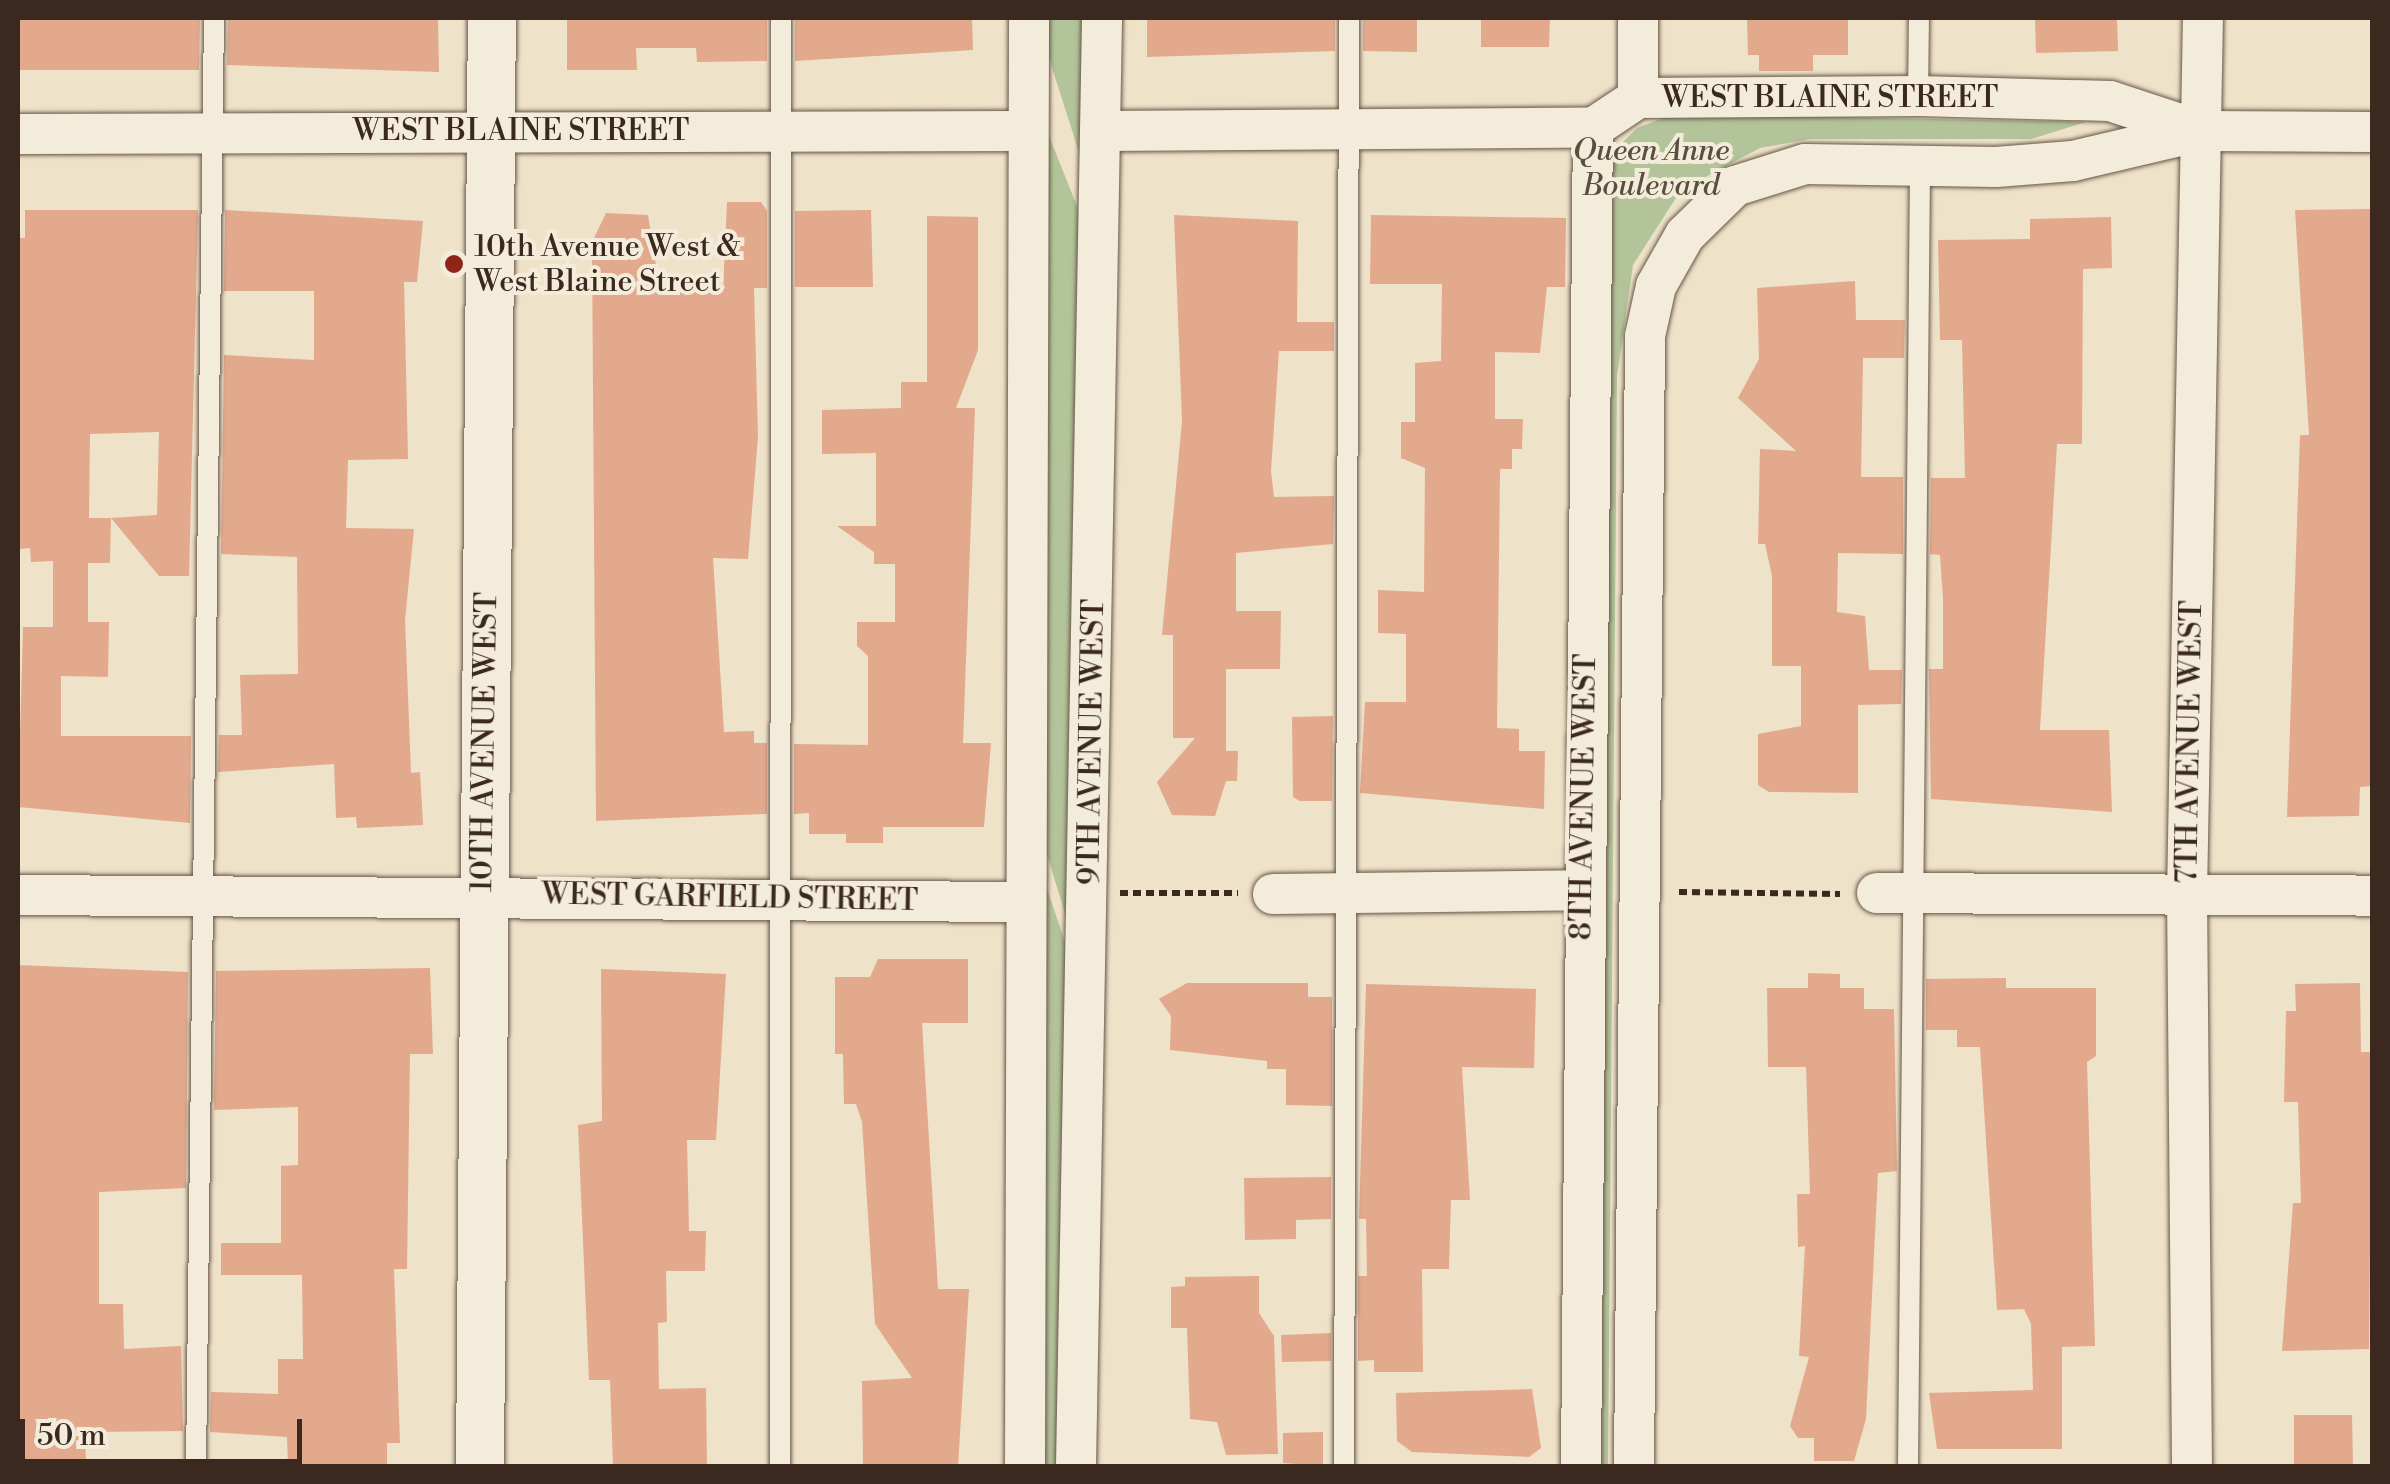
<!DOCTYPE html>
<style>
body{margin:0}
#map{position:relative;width:2390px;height:1484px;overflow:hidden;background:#eee2c8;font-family:"Libre Bodoni",serif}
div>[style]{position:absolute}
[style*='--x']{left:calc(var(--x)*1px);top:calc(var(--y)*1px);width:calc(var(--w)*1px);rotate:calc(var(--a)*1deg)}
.green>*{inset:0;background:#b3c49a}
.building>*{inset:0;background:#e2a98d}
.path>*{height:6px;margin-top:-3px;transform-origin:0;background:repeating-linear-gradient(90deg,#3b281f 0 8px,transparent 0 13px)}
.roads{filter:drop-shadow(0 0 2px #685649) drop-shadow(0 0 2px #685649)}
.service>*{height:20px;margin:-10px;padding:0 10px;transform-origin:10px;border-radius:10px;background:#f4ecdb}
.minor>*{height:40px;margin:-20px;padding:0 20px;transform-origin:20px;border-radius:20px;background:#f4ecdb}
.tertiary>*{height:48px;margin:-24px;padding:0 24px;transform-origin:24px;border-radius:24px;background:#f4ecdb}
.dots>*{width:28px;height:28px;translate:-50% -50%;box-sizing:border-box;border:5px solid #f4ecdb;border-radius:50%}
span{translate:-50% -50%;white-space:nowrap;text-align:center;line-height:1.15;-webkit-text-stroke:8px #f4ecdb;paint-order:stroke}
.street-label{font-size:30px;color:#3b281f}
.park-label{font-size:30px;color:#594f3e;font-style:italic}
.poi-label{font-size:30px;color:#3b281f}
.left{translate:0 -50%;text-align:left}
.frame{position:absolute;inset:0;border:20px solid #3b281f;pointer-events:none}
.scale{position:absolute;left:20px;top:1419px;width:282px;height:45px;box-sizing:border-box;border:5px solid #3b281f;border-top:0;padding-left:12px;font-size:30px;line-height:35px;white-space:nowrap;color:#3b281f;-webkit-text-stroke:8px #f4ecdb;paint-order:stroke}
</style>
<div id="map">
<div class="green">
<div style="clip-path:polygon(1049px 18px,1082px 18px,1084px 168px,1048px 55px)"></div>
<div style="clip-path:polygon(1674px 114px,2086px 122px,2031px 139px,1810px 139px,1760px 148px,1681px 190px,1633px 265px,1617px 376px,1608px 1466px,1594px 1466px,1609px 176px,1614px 151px,1637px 128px)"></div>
<div style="clip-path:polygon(1043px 121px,1083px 221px,1074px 943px,1036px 818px)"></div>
<div style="clip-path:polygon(1034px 851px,1071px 959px,1058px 1466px,1046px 1466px,1043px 1451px)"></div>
</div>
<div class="building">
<div style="clip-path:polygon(18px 18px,200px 18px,199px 70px,18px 70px)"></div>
<div style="clip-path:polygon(228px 18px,438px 18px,439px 72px,227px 65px)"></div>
<div style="clip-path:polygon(567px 18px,767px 18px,767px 61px,697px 62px,696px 48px,636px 48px,637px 70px,567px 70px)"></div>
<div style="clip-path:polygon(795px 18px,972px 18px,973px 50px,795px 61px)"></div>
<div style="clip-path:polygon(1147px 18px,1335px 18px,1335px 51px,1147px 57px)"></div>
<div style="clip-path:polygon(1363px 18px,1417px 18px,1417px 52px,1363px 51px)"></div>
<div style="clip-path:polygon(1481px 18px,1550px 18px,1549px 47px,1481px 47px)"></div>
<div style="clip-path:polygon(1747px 18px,1848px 18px,1848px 55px,1813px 55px,1813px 71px,1759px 71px,1759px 55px,1748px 55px)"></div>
<div style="clip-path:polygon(2035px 18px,2117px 18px,2118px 51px,2036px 53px)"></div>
<div style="clip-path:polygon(727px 202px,761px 202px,767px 211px,767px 288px,754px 288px,758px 437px,748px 559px,713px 558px,724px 732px,754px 731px,754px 743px,767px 743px,767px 814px,596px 821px,592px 242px,606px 213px,648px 215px,660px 291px,723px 292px)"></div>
<div style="clip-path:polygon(2370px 209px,2372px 786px,2360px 787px,2359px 816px,2287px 817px,2300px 435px,2309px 435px,2295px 210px)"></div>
<div style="clip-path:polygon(25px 210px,198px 210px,189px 576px,159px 576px,111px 518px,157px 515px,159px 432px,90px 434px,89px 518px,111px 518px,110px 563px,88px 563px,88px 622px,109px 622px,108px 677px,61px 676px,61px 736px,191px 736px,190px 823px,18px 807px,23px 627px,53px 627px,53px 561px,31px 562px,30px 548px,20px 549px,18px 238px,25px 238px)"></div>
<div style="clip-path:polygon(225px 210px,423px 221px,417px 282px,404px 282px,408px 459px,348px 460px,346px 528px,414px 529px,405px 620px,411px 773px,420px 772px,423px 825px,357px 828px,356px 817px,336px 818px,334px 764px,218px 772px,219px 735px,242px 735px,240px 675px,298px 674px,297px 557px,221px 554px,224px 355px,314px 360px,314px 291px,224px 291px)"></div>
<div style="clip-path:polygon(871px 210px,873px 287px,795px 287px,795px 211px)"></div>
<div style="clip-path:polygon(1174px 215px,1298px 221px,1297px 322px,1334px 322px,1334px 351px,1279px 351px,1271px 471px,1274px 497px,1334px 496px,1333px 544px,1236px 553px,1236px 611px,1281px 611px,1280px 669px,1226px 669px,1226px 751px,1238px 751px,1237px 781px,1226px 781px,1215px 816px,1172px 815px,1157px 782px,1195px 738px,1173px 738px,1173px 635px,1162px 635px,1182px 421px)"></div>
<div style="clip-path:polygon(1371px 215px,1566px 218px,1565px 287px,1547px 287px,1540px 353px,1495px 352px,1495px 419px,1523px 419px,1522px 449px,1512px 449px,1512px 469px,1500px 469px,1497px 728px,1519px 729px,1519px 751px,1545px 751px,1544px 809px,1360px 793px,1365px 702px,1406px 702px,1406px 634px,1378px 633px,1378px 590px,1424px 592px,1425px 468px,1401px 458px,1401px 422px,1415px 422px,1415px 363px,1441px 361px,1442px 284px,1370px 284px)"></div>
<div style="clip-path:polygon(927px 216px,978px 217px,978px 350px,956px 408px,975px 408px,963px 743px,991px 743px,984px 827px,883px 827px,883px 843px,846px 843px,846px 834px,809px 834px,809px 813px,794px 814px,794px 744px,868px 745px,868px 656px,857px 646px,857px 622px,895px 622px,895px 564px,874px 564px,874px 552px,837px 526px,876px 526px,876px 453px,822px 454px,822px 410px,901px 408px,901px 382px,927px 382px)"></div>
<div style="clip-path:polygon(2111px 217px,2112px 268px,2083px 269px,2082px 444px,2057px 444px,2040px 730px,2109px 730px,2112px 812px,1931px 799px,1929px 669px,1943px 669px,1943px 599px,1940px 555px,1930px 554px,1931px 478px,1965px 478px,1962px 340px,1940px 340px,1938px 240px,2030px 239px,2030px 219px)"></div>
<div style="clip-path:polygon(1855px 281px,1856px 320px,1905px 320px,1904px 358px,1863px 358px,1861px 477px,1903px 477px,1903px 554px,1838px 553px,1837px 612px,1865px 616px,1869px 670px,1902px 670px,1901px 704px,1858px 705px,1858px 793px,1769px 792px,1758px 785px,1758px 734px,1801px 726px,1801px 666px,1772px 666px,1772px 576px,1765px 544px,1758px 544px,1760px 449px,1796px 451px,1738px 398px,1759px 359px,1757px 288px)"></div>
<div style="clip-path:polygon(1333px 716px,1332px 801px,1300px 801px,1293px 797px,1292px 717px)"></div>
<div style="clip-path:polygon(878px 959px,968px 959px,968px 1023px,922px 1023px,938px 1289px,969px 1289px,958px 1466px,863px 1466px,862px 1381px,912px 1378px,875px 1324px,862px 1122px,856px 1104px,844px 1104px,843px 1054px,835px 1054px,835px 977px,870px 977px)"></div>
<div style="clip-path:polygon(18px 965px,188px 972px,186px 1188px,99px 1192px,99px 1304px,123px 1304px,124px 1349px,181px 1346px,183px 1431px,85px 1432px,86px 1466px,19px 1466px)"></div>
<div style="clip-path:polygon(430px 968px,433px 1054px,410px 1054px,407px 1269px,394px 1269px,400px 1443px,387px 1443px,387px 1466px,288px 1464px,287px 1437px,210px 1432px,211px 1392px,278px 1394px,278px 1359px,303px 1359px,302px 1275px,221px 1275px,221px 1243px,281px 1243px,281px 1166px,298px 1165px,298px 1107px,214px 1110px,216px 971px)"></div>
<div style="clip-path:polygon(601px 969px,726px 974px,716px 1140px,687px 1140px,689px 1231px,706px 1231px,705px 1271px,666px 1271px,667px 1322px,658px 1323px,659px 1389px,706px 1388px,707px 1466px,613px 1466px,610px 1380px,589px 1380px,578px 1125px,602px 1121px)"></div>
<div style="clip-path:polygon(1808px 973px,1840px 974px,1840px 988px,1864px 988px,1864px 1009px,1894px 1009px,1897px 1171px,1878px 1173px,1866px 1419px,1854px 1461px,1814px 1461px,1814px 1438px,1798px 1438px,1790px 1426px,1809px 1357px,1799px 1356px,1805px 1246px,1798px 1247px,1797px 1194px,1810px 1194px,1806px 1067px,1768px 1067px,1767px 988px,1808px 988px)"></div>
<div style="clip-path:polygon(2006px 978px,2006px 988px,2096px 988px,2096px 1056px,2087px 1062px,2095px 1346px,2062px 1347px,2062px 1449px,1937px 1449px,1929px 1393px,2033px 1390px,2031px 1324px,2024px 1309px,1997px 1310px,1980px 1047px,1957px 1047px,1957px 1030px,1926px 1030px,1926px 979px)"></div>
<div style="clip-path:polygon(1187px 983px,1308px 983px,1308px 997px,1332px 997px,1332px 1106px,1286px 1105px,1286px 1069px,1267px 1069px,1267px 1061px,1170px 1050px,1171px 1016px,1159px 999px)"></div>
<div style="clip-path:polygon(2360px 983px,2361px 1052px,2372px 1052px,2369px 1349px,2282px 1351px,2293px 1203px,2301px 1203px,2298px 1102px,2284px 1102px,2286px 1011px,2296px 1011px,2295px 984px)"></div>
<div style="clip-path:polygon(1366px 984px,1536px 989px,1534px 1068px,1462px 1067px,1470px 1200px,1451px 1200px,1449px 1269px,1422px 1269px,1423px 1372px,1374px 1372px,1374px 1360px,1358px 1361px,1358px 1276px,1367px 1276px,1366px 1219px,1359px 1219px)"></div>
<div style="clip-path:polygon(1331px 1177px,1331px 1219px,1296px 1220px,1296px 1239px,1245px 1240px,1244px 1178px)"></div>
<div style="clip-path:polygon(1259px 1276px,1259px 1313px,1274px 1336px,1278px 1454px,1226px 1455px,1217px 1422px,1190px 1419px,1187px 1328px,1171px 1328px,1171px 1287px,1185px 1286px,1185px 1277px)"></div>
<div style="clip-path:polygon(1331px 1333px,1331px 1361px,1282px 1362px,1281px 1335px)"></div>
<div style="clip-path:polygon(1532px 1389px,1541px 1448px,1529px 1457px,1412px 1452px,1397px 1441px,1396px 1393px)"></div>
<div style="clip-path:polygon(2294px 1415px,2352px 1415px,2353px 1466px,2294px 1466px)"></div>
<div style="clip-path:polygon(1323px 1432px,1323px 1466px,1283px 1463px,1283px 1433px)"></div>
</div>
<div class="path">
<div style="--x:1679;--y:892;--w:161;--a:0.7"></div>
<div style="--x:1120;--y:893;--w:118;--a:0"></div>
</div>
<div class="roads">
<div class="service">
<div style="--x:1918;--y:96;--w:78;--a:-89.3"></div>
<div style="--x:196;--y:1466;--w:1448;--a:-89.29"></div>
<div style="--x:780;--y:1466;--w:1448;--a:-89.96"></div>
<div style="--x:1344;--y:1466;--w:1448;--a:-89.8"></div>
<div style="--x:1908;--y:1466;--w:1300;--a:-89.47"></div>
</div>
<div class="minor">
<div style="--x:1638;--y:18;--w:80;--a:90"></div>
<div style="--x:1104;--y:131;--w:489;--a:-0.4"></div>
<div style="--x:1593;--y:128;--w:54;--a:-33.7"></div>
<div style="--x:1638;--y:98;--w:280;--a:-0.4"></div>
<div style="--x:1918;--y:96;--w:192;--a:1.5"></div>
<div style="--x:2110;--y:101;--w:96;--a:18.2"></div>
<div style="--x:18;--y:134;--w:1007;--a:-0.17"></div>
<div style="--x:1877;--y:893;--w:495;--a:0.3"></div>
<div style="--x:1273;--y:894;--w:309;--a:-0.7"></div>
<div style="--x:18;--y:895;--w:1005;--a:0.4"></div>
<div style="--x:1025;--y:1466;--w:1448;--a:-89.84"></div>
<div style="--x:1076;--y:1466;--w:1448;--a:-88.97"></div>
<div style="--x:1581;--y:1466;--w:1338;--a:-89.49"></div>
<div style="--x:1634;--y:1466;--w:1130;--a:-89.44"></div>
<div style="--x:1645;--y:336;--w:51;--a:-77.6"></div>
<div style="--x:1656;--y:286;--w:59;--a:-60.4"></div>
<div style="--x:1685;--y:235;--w:70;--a:-44.4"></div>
<div style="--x:1735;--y:186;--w:73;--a:-17.4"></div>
<div style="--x:1805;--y:164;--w:191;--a:0.9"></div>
<div style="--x:1996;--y:167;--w:77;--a:-4.5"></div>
<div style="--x:2073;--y:161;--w:131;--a:-13.2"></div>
<div style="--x:2201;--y:131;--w:171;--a:0.3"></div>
<div style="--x:2192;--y:1466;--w:570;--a:-90.5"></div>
<div style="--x:2187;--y:896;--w:878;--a:-88.96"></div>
</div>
<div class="tertiary">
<div style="--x:480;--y:1466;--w:1448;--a:-89.53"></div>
</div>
</div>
<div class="dots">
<div style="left:454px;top:264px;background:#8f2418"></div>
</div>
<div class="street-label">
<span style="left:1830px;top:98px">WEST BLAINE STREET</span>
<span style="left:521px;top:131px">WEST BLAINE STREET</span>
<span style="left:485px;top:742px;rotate:-89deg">10TH AVENUE WEST</span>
<span style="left:1092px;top:742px;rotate:-89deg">9TH AVENUE WEST</span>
<span style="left:2190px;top:742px;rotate:-89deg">7TH AVENUE WEST</span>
<span style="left:1584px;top:797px;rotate:-89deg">8TH AVENUE WEST</span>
<span style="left:730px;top:898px;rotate:1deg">WEST GARFIELD STREET</span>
</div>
<div class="park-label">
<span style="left:1651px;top:168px">Queen Anne<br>Boulevard</span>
</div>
<div class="poi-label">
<span class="left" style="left:474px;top:264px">10th Avenue West &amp;<br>West Blaine Street</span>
</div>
<div class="frame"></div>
<div class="scale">50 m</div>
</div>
